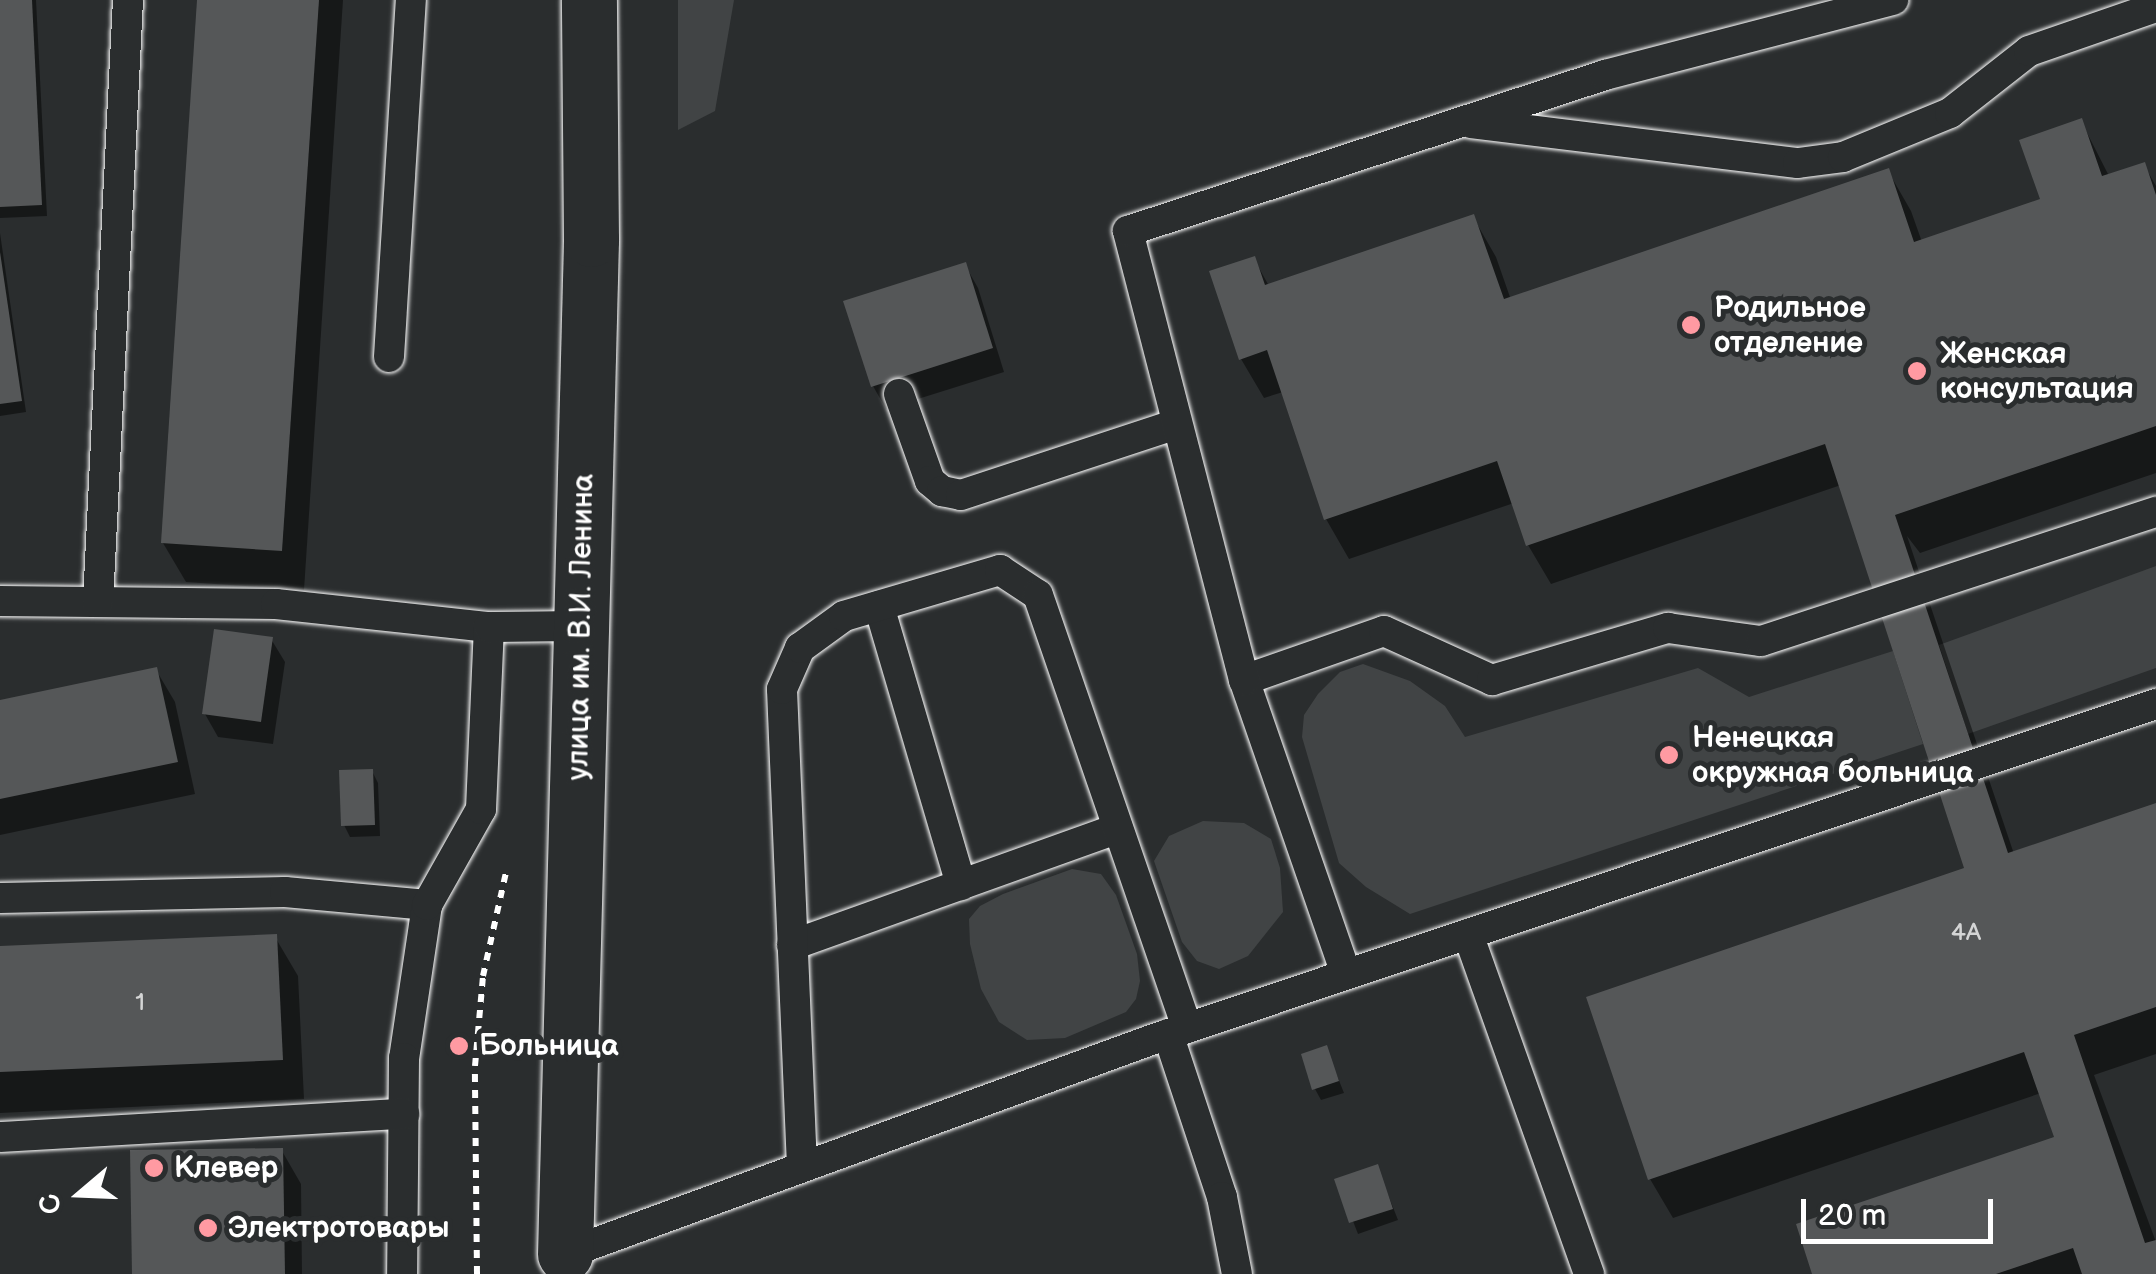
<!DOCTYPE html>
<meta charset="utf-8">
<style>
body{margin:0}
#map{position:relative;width:2156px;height:1274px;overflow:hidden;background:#2a2d2e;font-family:"Balsamiq Sans",sans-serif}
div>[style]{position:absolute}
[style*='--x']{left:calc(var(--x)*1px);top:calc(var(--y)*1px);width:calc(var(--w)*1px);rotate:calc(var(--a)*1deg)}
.green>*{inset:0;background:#414445}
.shadow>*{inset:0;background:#0007}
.building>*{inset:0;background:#555758}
.path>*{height:6px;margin-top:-3px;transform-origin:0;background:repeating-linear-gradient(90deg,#fff 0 8px,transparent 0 16px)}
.roads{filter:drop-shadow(0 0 2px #fff) drop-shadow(0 0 2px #fff)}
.service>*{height:30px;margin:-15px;padding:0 15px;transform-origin:15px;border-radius:15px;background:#2a2d2e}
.primary>*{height:55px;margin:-27.5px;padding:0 27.5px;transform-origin:27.5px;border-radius:27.5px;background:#2a2d2e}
.dots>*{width:28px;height:28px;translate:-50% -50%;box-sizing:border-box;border:5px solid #2a2d2e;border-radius:50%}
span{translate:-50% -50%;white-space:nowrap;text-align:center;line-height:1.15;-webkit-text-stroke:10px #2a2d2e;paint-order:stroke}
.number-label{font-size:25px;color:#d4d5d5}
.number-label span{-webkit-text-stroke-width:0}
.poi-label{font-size:30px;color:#fff;font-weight:700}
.left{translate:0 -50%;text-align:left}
.street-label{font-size:30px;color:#fff}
.north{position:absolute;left:30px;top:1144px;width:100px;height:100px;-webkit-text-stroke:8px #2a2d2e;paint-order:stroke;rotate:251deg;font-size:28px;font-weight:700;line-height:40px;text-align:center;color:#fff}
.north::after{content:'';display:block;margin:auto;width:35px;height:45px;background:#fff;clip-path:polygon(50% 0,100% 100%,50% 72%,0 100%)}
.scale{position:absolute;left:1801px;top:1199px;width:192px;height:45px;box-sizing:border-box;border:5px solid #fff;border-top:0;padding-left:12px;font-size:30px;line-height:35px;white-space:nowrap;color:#fff;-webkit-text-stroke:8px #2a2d2e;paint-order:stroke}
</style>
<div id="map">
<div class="green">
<div style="clip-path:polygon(678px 0,734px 0,715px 111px,678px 130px)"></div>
<div style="clip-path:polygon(2156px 566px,2156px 668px,1968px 734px,1939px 645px)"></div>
<div style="clip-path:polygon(1893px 651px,1923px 744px,1410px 914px,1366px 887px,1339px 863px,1302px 737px,1304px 715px,1318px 694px,1340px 672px,1363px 664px,1410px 681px,1445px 706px,1465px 737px,1698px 668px,1749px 697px)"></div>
<div style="clip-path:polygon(1203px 821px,1244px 823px,1271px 839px,1280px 868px,1283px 912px,1248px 956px,1219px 969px,1197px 961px,1182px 942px,1154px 861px,1169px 836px)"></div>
<div style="clip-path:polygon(1072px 869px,1101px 874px,1116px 895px,1137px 954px,1140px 981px,1136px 999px,1126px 1012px,1065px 1038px,1027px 1040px,999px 1022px,981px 989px,970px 944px,969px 919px,980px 906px,1003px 894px)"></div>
</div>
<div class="shadow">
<div style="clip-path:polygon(0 0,36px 0,47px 216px,0 218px)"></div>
<div style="clip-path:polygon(199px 0,343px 0,304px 590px,186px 582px,163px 543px)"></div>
<div style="clip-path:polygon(2081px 121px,2109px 176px,2144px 165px,2156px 186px,2156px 473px,1920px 553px,1907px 536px,2014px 854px,2156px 805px,2156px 1054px,2094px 1075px,2156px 1242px,2156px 1274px,1815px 1274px,2056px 1139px,2041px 1093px,1673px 1218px,1650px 1179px,1967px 870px,1841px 485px,1551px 584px,1528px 545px,1514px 503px,1349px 559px,1326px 519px,1283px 392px,1264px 398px,1241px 359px,1254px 259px,1269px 286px,1473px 217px,1496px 257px,1511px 300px,1888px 171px,1911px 211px,1922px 242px,2043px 201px)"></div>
<div style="clip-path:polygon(0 233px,26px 412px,0 416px)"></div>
<div style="clip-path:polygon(965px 265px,978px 288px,1004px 372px,886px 409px,873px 386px)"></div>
<div style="clip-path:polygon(271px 639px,285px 662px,273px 744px,218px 737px,205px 714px)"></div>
<div style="clip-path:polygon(156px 670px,175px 702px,195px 794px,0 835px,0 703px)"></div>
<div style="clip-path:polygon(372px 771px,378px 783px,380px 836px,350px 837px,344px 825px)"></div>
<div style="clip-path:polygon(275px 937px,298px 976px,304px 1099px,0 1113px,0 949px)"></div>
<div style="clip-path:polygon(1326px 1048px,1344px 1093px,1321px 1100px,1315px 1089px)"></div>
<div style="clip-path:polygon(282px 1151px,301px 1184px,302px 1274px,134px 1274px)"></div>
<div style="clip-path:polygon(1377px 1167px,1398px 1220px,1358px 1234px,1337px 1180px)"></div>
</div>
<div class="building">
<div style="clip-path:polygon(0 0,32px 0,42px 205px,0 207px)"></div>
<div style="clip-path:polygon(197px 0,319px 0,282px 551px,161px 543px)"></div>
<div style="clip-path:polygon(2082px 118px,2102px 176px,2145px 162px,2156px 195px,2156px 426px,1895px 515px,2008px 853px,2156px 803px,2156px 1007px,2074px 1035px,2145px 1243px,2156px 1240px,2156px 1274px,2082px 1274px,2073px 1248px,1996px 1274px,1812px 1274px,1796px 1224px,2054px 1137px,2024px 1052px,1648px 1180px,1586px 997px,1964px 868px,1825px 444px,1526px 546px,1497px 461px,1324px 520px,1267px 350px,1239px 360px,1209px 271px,1255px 256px,1265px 285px,1474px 214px,1504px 299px,1889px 168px,1914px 242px,2040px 199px,2019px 140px)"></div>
<div style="clip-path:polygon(0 252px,22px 401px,0 404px)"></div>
<div style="clip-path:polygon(966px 262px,993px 348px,871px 387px,843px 301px)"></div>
<div style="clip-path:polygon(214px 629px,273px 637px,261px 722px,202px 714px)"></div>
<div style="clip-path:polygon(157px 667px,178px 762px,0 799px,0 700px)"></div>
<div style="clip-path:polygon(373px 769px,375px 825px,341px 826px,339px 770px)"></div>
<div style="clip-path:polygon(277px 934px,283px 1060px,0 1072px,0 946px)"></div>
<div style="clip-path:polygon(1327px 1045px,1339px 1081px,1312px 1090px,1301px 1054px)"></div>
<div style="clip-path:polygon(283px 1148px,285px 1274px,132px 1274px,130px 1150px)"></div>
<div style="clip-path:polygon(1378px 1164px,1393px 1209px,1349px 1223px,1334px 1179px)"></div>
</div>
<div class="path">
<div style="--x:477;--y:1274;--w:208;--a:-90.6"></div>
<div style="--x:475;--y:1066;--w:90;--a:-84.9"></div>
<div style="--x:483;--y:976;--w:111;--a:-77.5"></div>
</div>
<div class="roads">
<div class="service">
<div style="--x:1471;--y:123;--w:329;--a:7"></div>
<div style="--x:1798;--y:163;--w:45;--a:-7.6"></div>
<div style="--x:1843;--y:157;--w:116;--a:-22.4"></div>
<div style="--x:1950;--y:113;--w:100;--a:-38.1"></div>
<div style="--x:2029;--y:51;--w:134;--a:-19.1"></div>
<div style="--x:389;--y:357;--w:358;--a:-86.5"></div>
<div style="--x:899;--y:394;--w:92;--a:70.4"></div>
<div style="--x:930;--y:481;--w:16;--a:40"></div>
<div style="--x:942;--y:491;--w:19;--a:12"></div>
<div style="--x:961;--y:495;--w:227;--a:-18.2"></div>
<div style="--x:0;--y:601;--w:276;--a:0.6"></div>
<div style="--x:276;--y:604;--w:214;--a:6.2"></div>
<div style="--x:98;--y:602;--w:603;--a:-87.15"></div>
<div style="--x:879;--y:606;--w:291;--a:73.6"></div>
<div style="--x:1244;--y:680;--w:148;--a:-19.3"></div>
<div style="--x:1384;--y:631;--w:119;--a:24.4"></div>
<div style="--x:1492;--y:680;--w:184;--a:-16.5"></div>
<div style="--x:1668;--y:628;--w:94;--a:8"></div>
<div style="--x:1761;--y:641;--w:416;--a:-18.1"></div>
<div style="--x:0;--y:898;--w:285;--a:-1.2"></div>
<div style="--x:285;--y:892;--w:143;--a:5.2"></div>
<div style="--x:427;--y:905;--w:155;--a:98.5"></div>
<div style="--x:404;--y:1058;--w:216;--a:90.5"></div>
<div style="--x:427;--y:905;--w:110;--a:-60.6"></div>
<div style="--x:481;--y:809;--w:182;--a:-87.5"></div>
<div style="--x:489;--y:627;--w:93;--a:-0.6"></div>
<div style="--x:1468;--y:934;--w:361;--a:70.4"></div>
<div style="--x:792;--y:945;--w:346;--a:-19.7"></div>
<div style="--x:1346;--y:974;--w:311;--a:-109.1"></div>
<div style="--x:1244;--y:680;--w:464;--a:-104.5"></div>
<div style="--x:1128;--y:231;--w:502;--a:-18.11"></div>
<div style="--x:1605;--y:75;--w:298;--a:-14.6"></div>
<div style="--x:1168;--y:1034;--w:172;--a:71.7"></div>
<div style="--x:1222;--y:1197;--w:78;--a:79"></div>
<div style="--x:0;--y:1137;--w:405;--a:-3.3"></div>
<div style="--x:802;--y:1167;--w:478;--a:-92.4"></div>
<div style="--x:782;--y:689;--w:45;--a:-66.3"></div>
<div style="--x:800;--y:648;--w:54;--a:-36"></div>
<div style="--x:844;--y:616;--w:163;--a:-16.4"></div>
<div style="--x:1000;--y:570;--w:45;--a:33.3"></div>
<div style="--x:1038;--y:595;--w:458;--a:71"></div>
<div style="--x:565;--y:1254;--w:624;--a:-20.06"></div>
<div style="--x:1151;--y:1040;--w:1060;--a:-18.49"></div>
</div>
<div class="primary">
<div style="--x:565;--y:1254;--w:1015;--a:-88.53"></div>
<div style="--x:591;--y:239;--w:239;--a:-90.5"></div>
</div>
</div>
<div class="dots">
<div style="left:1691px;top:325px;background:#ff9aa2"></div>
<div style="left:1917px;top:371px;background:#ff9aa2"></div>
<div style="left:1669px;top:755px;background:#ff9aa2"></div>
<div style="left:459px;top:1046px;background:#ff9aa2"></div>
<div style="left:154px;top:1168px;background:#ff9aa2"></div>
<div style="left:208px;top:1228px;background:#ff9aa2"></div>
</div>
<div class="number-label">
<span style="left:1966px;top:933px">4А</span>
<span style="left:140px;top:1003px">1</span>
</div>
<div class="poi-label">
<span class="left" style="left:1714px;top:325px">Родильное<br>отделение</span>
<span class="left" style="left:1940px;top:371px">Женская<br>консультация</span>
<span class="left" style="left:1692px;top:755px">Ненецкая<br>окружная больница</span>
<span class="left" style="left:479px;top:1046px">Больница</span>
<span class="left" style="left:174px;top:1168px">Клевер</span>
<span class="left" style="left:228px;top:1228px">Электротовары</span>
</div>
<div class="street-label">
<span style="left:581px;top:627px;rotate:-89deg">улица им. В.И. Ленина</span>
</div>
<div class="north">С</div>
<div class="scale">20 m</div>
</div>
